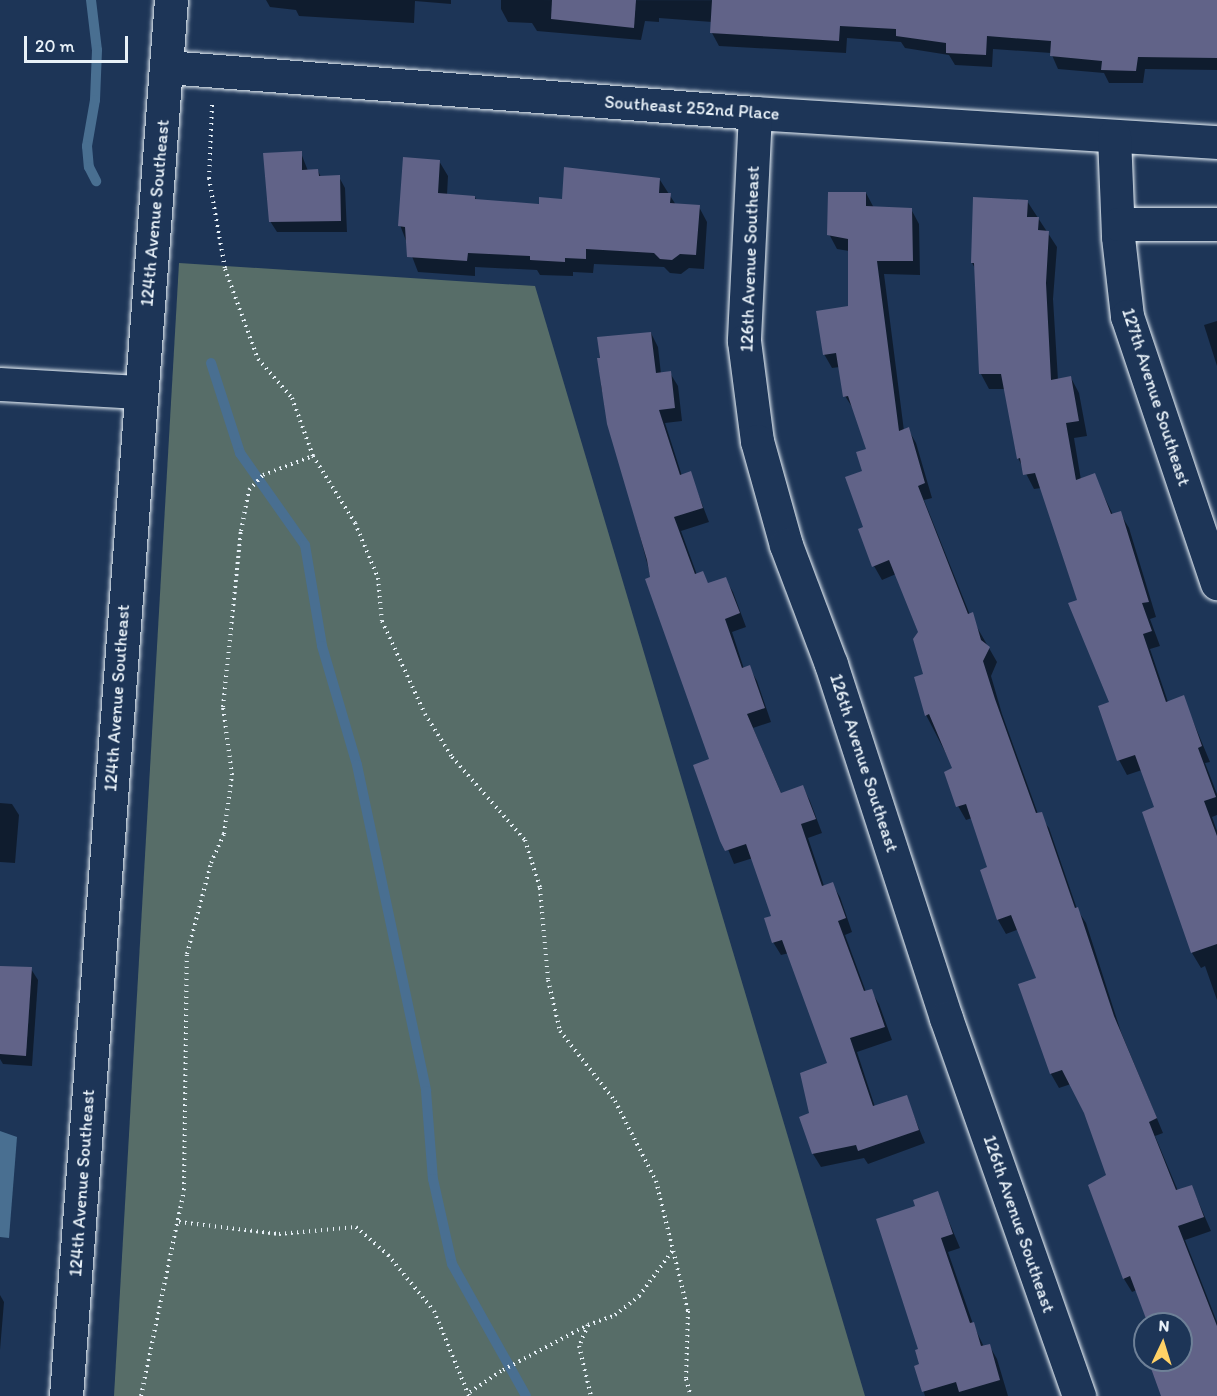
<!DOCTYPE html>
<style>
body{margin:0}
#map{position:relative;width:1217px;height:1396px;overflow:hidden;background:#1d3557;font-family:Itim,sans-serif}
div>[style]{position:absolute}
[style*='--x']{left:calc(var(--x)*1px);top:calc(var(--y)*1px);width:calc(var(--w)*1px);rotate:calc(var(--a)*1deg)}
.green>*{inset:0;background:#576d68}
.water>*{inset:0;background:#496f91}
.shadow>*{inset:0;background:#0007}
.stream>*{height:10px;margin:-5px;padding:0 5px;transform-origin:5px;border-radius:5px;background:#496f91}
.building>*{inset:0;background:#616388}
.path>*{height:4px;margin-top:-2px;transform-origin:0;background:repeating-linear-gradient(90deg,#e8f1f8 0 1.5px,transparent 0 6px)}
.roads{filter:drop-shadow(0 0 2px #e8f1f8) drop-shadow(0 0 2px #e8f1f8)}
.minor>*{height:33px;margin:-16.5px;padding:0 16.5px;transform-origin:16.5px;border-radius:16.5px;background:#1d3557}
.tertiary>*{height:33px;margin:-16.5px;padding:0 16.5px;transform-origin:16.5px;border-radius:16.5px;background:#1d3557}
span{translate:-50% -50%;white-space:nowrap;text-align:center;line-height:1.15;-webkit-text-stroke:5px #1d3557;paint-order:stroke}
.street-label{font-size:18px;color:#e8f1f8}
.north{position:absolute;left:1133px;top:1312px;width:60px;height:60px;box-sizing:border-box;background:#1d3557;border:2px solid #6e8097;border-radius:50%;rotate:4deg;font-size:16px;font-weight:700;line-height:24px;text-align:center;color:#e8f1f8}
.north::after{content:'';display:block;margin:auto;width:21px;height:27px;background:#ffd166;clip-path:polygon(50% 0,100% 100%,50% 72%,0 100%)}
.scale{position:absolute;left:24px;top:36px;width:104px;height:27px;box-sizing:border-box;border:3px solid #e8f1f8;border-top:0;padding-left:8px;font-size:18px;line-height:21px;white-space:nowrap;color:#e8f1f8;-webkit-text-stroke:4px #1d3557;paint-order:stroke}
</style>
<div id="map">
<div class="green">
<div style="clip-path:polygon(179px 263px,535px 286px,865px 1396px,114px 1396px)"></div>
</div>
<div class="water">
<div style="clip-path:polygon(0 1131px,17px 1137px,9px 1238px,0 1237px)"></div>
</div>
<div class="shadow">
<div style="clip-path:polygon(266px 0,451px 0,451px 4px,415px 1px,414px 23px,299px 16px,296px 10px,270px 7px)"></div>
<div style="clip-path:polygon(501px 0,1217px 1px,1217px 70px,1145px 69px,1143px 83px,1109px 83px,1104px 73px,1058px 69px,1051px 53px,993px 49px,992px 67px,955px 65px,949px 55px,905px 48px,901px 42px,847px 38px,846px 53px,719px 46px,712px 33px,712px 22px,659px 18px,659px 22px,645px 21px,641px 40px,537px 31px,532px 23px,508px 22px,501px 9px)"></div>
<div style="clip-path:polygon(301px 153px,308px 171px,318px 171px,321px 177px,339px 177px,345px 188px,347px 232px,277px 232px,270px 221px)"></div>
<div style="clip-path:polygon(439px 161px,448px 176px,447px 195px,475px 197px,477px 201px,540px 205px,660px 180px,676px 205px,699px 207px,707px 222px,704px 269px,689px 268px,681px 274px,670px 273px,664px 267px,594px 264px,593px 273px,573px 272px,573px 276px,540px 275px,537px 270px,475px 267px,475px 276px,418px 272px,400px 225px)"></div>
<div style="clip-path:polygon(866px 193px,874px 208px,911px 209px,919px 224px,920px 275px,884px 274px,904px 431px,908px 429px,916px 443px,932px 498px,924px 500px,970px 615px,997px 662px,991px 676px,1002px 714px,1038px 814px,1049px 828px,1077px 909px,1086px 923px,1121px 1032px,1163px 1133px,1155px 1136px,1178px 1191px,1192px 1187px,1211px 1231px,1185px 1240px,1217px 1322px,1217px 1396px,1183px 1396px,1150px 1360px,1181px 1360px,1181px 1324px,1150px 1324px,1137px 1290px,1132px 1292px,1124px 1279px,1089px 1186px,1108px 1176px,1086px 1113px,1071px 1084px,1059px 1088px,1051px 1074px,1020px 985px,1038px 979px,1019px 929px,1006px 934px,998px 920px,982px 871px,989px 868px,972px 818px,966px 820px,958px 806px,954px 769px,926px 715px,920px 632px,896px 574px,882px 580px,874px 566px,864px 528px,864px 472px,868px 450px,854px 410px,845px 396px,840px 367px,832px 368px,824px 354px,850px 308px,849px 251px,837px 249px,829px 234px)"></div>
<div style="clip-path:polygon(1027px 201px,1057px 247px,1053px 299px,1058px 380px,1071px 378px,1079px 393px,1087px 436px,1074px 438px,1081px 480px,1094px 475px,1113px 515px,1120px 513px,1129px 528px,1156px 617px,1150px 619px,1160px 646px,1150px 649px,1168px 702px,1183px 697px,1210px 762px,1205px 763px,1217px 794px,1217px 815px,1212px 817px,1217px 831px,1217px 1000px,1205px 966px,1201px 968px,1192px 953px,1144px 813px,1156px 808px,1142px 770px,1127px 775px,1119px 760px,1111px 703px,1041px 488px,1034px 489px,1018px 458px,1006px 389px,989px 389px,981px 374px,976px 270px,972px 263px)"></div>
<div style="clip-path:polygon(1217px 321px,1217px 366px,1204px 325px)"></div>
<div style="clip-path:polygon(651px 333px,658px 347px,661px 374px,670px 373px,678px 386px,682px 421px,665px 423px,682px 476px,690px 473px,709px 522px,681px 531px,697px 575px,703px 573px,709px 585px,725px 579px,733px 592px,746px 627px,732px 632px,744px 669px,749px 667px,757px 681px,771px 722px,753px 728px,782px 795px,803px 787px,810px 801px,822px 833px,808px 838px,824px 886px,832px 884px,840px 897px,852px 932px,845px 935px,866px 992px,871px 991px,879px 1004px,892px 1040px,857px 1052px,875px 1107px,906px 1097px,925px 1143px,868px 1164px,864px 1158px,821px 1167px,813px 1154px,801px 1118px,811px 1114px,829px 1064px,789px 953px,781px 955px,773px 942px,773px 916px,753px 858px,734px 864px,694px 766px,711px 760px,651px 578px,601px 387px,599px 339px)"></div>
<div style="clip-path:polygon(0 803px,12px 804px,19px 815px,15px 863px,0 862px)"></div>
<div style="clip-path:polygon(0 967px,31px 969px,38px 980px,32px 1066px,3px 1064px,0 1059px)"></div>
<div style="clip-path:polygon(937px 1193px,960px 1248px,948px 1252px,973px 1324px,984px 1347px,989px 1345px,997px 1359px,1008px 1396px,925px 1396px,916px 1367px,921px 1365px,917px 1207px)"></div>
<div style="clip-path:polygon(0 1295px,4px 1302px,0 1350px)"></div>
</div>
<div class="stream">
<div style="--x:91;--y:0;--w:50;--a:83.2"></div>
<div style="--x:97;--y:50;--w:50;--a:92.3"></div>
<div style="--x:95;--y:100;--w:47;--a:99.9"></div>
<div style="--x:87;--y:146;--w:21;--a:85"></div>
<div style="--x:89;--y:167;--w:16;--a:63"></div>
<div style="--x:211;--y:363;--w:95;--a:72.1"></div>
<div style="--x:240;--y:453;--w:113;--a:54.8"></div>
<div style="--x:305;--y:545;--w:102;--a:80.4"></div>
<div style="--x:322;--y:646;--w:124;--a:73.6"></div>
<div style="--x:357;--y:765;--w:333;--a:78"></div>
<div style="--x:426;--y:1091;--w:88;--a:85.5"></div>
<div style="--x:433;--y:1179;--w:87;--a:77.4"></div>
<div style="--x:452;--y:1264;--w:151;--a:60.7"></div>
</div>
<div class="building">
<div style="clip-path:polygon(552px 0,636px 0,634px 28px,551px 19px)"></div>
<div style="clip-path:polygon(712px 0,1217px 0,1217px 58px,1138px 57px,1136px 71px,1101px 70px,1102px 61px,1050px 56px,1051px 41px,987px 36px,986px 55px,946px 53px,946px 43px,896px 36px,896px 29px,840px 26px,839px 41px,710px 33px)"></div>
<div style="clip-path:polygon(302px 151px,302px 170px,318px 169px,319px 176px,340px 175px,341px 221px,269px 222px,263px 153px)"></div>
<div style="clip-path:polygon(403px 157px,440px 160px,438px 193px,475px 196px,475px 199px,539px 204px,539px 197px,562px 199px,564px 167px,660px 178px,659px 193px,671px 193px,670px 203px,700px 205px,696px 255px,680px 254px,672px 260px,660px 259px,654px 253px,586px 249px,586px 259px,565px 258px,565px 262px,530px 260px,530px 256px,468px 253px,467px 261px,407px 257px,405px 227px,398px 226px)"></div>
<div style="clip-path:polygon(828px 192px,866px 192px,866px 206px,912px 208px,913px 261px,877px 261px,899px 431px,909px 427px,925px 483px,918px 486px,968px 614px,973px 612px,981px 640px,990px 647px,983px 661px,995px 699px,1036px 813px,1042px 812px,1075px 908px,1078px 907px,1114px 1016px,1157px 1118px,1149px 1122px,1176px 1190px,1192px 1185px,1204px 1217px,1178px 1226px,1217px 1326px,1217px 1396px,1161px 1396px,1148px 1360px,1181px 1360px,1181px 1324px,1148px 1324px,1130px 1276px,1123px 1279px,1088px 1185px,1106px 1175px,1084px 1113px,1062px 1070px,1050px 1074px,1018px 984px,1036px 978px,1011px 915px,997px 920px,980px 870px,987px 867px,966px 804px,956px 807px,944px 772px,952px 768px,929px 714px,925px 716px,914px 677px,923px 674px,913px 639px,918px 632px,889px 560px,872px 567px,858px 529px,863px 527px,845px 477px,862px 471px,856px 452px,866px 449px,848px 396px,843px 397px,836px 353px,823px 355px,816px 311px,848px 306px,848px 239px,827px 235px)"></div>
<div style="clip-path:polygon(973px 197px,1028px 200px,1027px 217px,1039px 217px,1038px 230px,1049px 231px,1046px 283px,1051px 380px,1071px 376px,1079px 421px,1066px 423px,1076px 480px,1095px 473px,1111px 514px,1121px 511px,1149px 602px,1142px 603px,1152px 631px,1143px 634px,1166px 702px,1184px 695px,1202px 746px,1198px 748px,1216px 797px,1204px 801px,1217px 836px,1217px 944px,1191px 953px,1142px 812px,1154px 807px,1135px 755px,1117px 761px,1098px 706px,1109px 702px,1068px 603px,1077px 600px,1035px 473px,1023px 475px,1020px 458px,1017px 459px,1001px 374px,979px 374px,974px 263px,971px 263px)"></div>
<div style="clip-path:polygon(651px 332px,656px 373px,671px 371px,675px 408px,659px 410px,680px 475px,691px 471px,703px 508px,674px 517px,695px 574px,703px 571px,708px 583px,726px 577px,740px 613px,725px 619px,742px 668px,750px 665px,765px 708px,747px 714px,781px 793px,803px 785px,816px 819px,801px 824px,822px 886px,833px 882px,846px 918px,838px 921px,864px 991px,872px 989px,885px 1027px,850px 1038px,873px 1106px,907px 1095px,919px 1130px,858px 1151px,856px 1145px,812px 1154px,799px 1117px,809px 1113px,800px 1073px,827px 1063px,782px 940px,772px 943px,764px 918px,771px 916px,746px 844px,725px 851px,720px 841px,693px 765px,709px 759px,645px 579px,650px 577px,647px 560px,607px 424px,597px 358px,600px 358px,597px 337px)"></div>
<div style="clip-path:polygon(0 966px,32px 967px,26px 1056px,0 1054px)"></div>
<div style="clip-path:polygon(938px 1191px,953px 1234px,941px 1238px,970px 1323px,974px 1322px,981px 1346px,990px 1344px,1000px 1380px,959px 1392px,956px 1382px,922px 1392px,914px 1366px,919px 1364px,915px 1350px,918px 1349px,876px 1219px,915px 1206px,913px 1200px)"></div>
</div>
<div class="path">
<div style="--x:212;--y:105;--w:73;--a:92.4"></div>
<div style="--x:209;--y:178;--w:92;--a:80"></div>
<div style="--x:225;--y:269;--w:96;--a:69.9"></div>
<div style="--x:258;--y:359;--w:52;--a:48.9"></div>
<div style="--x:292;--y:398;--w:62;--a:70.1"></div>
<div style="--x:313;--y:456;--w:79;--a:57.9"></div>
<div style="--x:355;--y:523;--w:60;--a:67.3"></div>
<div style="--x:378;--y:578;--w:43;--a:84.7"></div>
<div style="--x:382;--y:621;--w:102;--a:65.2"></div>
<div style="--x:425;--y:714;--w:51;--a:57.9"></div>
<div style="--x:452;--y:757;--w:111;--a:48.7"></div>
<div style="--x:525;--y:840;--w:50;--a:72.6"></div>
<div style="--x:540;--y:888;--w:92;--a:85"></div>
<div style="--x:548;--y:980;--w:52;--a:76.8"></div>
<div style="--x:560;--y:1031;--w:89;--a:51.8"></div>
<div style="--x:615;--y:1101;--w:90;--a:62.9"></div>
<div style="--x:656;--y:1181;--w:134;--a:76.2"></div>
<div style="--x:688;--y:1311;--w:68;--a:91.7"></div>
<div style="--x:686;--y:1379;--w:18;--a:74"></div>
<div style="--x:179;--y:1222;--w:101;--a:6.8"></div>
<div style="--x:279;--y:1234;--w:77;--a:-5.2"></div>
<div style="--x:356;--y:1227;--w:43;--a:41.2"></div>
<div style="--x:388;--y:1255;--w:72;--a:50.6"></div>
<div style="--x:434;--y:1311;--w:92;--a:67.6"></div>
<div style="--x:588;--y:1325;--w:23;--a:113"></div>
<div style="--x:579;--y:1346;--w:51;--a:76.5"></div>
<div style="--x:470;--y:1392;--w:40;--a:-34"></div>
<div style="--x:503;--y:1370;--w:96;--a:-27.9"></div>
<div style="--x:588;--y:1325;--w:29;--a:-20"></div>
<div style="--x:615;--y:1315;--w:31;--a:-38"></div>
<div style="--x:639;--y:1296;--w:57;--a:-53.5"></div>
<div style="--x:141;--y:1396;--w:210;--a:-78.2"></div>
<div style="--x:184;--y:1190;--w:236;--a:-89.3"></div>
<div style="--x:187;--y:954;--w:94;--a:-75.2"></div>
<div style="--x:211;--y:863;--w:32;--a:-66"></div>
<div style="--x:224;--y:834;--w:60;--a:-82.3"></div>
<div style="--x:232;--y:775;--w:69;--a:-97.5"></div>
<div style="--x:223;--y:707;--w:177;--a:-84.2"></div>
<div style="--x:241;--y:531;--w:42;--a:-79"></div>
<div style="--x:249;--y:490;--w:21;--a:-47"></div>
<div style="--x:263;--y:475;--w:53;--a:-20.8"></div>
</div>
<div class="roads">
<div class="minor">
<div style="--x:167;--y:67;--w:590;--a:4.47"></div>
<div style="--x:755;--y:113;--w:463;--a:3.6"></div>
<div style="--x:755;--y:113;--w:228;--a:92.8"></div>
<div style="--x:744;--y:341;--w:101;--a:82.6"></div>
<div style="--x:757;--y:441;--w:108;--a:74.4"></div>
<div style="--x:786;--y:545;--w:127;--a:69.3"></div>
<div style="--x:831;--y:664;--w:372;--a:72"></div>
<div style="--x:946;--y:1018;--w:401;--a:70.6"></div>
<div style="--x:1114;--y:136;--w:101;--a:87.7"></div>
<div style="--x:1118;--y:237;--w:80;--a:83.5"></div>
<div style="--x:1127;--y:316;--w:282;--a:71.4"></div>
<div style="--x:1118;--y:224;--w:99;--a:0"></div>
<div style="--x:0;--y:384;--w:139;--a:3.3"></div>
</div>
<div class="tertiary">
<div style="--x:66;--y:1396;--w:1400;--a:-85.7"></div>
</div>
</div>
<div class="street-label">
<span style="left:692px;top:108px;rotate:4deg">Southeast 252nd Place</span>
<span style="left:155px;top:213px;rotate:-85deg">124th Avenue Southeast</span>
<span style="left:750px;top:259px;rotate:-88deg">126th Avenue Southeast</span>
<span style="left:1156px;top:397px;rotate:72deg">127th Avenue Southeast</span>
<span style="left:117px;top:698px;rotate:-86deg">124th Avenue Southeast</span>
<span style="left:864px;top:763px;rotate:72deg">126th Avenue Southeast</span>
<span style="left:82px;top:1183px;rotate:-86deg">124th Avenue Southeast</span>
<span style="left:1019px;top:1224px;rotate:71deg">126th Avenue Southeast</span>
</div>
<div class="north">N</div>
<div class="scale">20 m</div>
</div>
